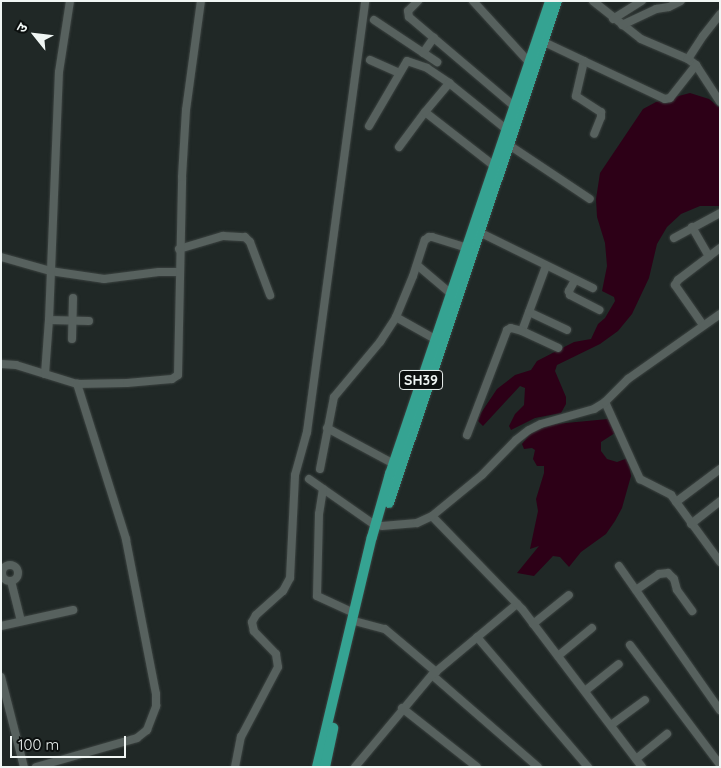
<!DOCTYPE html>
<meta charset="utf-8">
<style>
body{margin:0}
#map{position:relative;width:721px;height:768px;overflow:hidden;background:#202826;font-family:Quicksand,"Noto Sans Devanagari",sans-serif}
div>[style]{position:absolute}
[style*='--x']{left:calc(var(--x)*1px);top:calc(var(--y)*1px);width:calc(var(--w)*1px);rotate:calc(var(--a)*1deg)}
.water>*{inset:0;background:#2d0017}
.roads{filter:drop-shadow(0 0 1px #3c4341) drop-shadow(0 0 1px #3c4341)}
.minor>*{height:8px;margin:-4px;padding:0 4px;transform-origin:4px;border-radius:4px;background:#57615e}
.minor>.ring{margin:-4px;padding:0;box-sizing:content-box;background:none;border:8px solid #57615e;border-radius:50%}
.major>*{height:10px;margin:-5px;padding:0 5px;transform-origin:5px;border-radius:5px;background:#35a392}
span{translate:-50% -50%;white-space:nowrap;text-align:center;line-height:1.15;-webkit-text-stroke:4px #0c100f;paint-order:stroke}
.shield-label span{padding:1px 4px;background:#0c100f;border:1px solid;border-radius:4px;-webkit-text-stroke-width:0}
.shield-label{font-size:14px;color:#f0f6f4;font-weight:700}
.frame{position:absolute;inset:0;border:2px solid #f0f6f4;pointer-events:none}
.north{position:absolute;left:10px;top:10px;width:50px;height:50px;-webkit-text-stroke:4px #0c100f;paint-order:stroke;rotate:299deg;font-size:14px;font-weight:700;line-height:20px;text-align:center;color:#f0f6f4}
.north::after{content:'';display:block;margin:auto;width:18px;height:22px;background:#f0f6f4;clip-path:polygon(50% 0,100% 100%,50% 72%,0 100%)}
.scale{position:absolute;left:10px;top:736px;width:116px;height:22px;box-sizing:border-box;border:2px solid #f0f6f4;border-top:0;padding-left:6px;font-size:15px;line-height:18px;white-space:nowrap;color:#f0f6f4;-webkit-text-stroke:4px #0c100f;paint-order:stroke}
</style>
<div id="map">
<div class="water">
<div style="clip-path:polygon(690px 93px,709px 99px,720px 108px,720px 206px,700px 206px,681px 214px,667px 227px,657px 244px,649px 278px,632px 314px,618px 331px,600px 344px,557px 365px,555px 371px,566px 397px,566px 404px,561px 413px,535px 418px,511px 430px,509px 426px,515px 414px,524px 405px,525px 388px,520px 386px,483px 426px,478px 421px,481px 413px,497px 389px,515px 375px,531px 370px,537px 361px,574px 342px,591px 339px,598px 324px,605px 318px,615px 301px,614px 297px,602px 291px,607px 266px,605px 243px,597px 217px,596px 199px,600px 173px,643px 109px,656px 102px)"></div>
<div style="clip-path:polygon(608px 419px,613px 422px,618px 431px,601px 442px,601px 451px,607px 459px,617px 462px,628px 458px,631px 476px,622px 508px,615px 521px,606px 534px,581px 552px,569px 567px,560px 557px,553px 556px,534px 576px,517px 573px,539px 546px,530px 549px,538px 511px,536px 499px,544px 473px,544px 466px,537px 466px,533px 459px,535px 450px,532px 448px,524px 449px,522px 444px,534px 429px,545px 425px)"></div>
</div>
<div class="roads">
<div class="minor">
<div style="--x:418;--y:1;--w:14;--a:135"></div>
<div style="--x:408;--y:11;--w:6;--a:81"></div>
<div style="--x:409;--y:17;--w:138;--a:40.3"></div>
<div style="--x:473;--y:1;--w:81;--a:47.5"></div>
<div style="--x:593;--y:1;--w:61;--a:38.4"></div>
<div style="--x:641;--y:39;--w:51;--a:23.1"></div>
<div style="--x:688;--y:59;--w:10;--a:37"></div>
<div style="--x:696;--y:65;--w:44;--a:57"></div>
<div style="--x:613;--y:19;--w:34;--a:-32"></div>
<div style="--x:374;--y:20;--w:76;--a:33.7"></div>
<div style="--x:622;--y:25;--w:38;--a:-25"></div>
<div style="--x:656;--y:9;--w:13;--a:-9"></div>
<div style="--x:669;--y:7;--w:13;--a:-27"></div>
<div style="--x:544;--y:42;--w:44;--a:25.4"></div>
<div style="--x:584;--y:61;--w:36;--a:103"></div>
<div style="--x:576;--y:96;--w:30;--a:33"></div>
<div style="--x:601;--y:112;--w:5;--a:90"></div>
<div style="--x:601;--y:117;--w:18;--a:112"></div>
<div style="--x:423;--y:53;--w:19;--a:-55"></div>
<div style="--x:688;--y:59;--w:27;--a:-57"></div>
<div style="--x:703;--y:36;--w:28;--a:-52"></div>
<div style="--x:370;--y:60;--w:32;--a:24"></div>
<div style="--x:584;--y:61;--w:89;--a:25.1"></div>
<div style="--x:665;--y:99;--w:5;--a:-11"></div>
<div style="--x:670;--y:98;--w:42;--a:-51.8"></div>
<div style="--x:369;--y:126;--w:75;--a:-59.7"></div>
<div style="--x:407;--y:61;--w:21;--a:19"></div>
<div style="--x:427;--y:68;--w:27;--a:34"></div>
<div style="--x:509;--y:145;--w:97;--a:33.7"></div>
<div style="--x:399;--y:147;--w:44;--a:-53.4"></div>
<div style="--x:493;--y:165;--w:86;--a:-142.1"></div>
<div style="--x:425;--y:112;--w:38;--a:-50"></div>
<div style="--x:449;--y:83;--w:73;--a:38.9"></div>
<div style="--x:692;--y:227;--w:34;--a:60"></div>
<div style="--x:479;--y:232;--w:127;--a:26.2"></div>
<div style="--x:674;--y:238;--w:52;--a:-28.5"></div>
<div style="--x:179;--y:249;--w:46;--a:-16.5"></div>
<div style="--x:223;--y:236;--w:22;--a:3"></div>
<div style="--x:245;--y:237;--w:7;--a:45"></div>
<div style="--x:250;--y:242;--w:57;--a:69.3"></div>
<div style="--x:1;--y:257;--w:51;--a:15.9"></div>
<div style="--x:50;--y:271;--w:55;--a:8.4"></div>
<div style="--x:104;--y:279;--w:55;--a:-7.3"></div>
<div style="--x:159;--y:272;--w:21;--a:0"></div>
<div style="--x:417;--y:265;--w:43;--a:40.3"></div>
<div style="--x:546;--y:266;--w:69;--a:110.3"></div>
<div style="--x:522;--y:331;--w:40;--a:25"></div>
<div style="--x:575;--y:280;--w:13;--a:119"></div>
<div style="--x:569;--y:291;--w:4;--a:76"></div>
<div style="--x:570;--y:295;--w:33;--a:27"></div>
<div style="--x:529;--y:312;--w:42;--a:25.3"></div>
<div style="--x:49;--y:320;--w:40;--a:1.4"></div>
<div style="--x:703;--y:325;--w:49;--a:-125"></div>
<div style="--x:675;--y:285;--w:6;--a:-59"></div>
<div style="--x:678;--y:280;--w:53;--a:-37.3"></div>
<div style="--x:72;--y:339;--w:41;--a:-88.6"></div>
<div style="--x:435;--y:339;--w:45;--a:-150.6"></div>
<div style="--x:396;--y:317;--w:44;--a:-67.5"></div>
<div style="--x:413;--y:276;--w:38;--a:-72"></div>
<div style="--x:425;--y:240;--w:5;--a:-37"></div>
<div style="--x:429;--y:237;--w:3;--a:0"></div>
<div style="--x:432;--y:237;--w:41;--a:17.1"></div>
<div style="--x:1;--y:364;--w:15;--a:4"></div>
<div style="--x:16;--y:365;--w:64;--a:17.3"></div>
<div style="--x:77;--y:384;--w:50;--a:-1.1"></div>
<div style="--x:127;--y:383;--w:45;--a:-5.1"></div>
<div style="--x:172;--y:379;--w:7;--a:-34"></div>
<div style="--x:178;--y:375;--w:198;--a:-88.8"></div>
<div style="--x:182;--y:177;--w:67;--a:-86.6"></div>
<div style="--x:186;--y:110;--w:110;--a:-82.2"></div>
<div style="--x:45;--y:374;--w:54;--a:-85.8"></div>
<div style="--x:49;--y:320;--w:248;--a:-87.7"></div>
<div style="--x:59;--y:72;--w:72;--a:-81.2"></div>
<div style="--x:605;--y:402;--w:85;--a:65.6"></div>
<div style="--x:640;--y:479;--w:35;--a:27"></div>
<div style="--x:671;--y:495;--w:83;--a:53.8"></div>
<div style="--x:327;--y:428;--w:76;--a:28.2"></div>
<div style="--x:467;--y:435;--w:112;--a:-69.1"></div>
<div style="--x:507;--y:330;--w:4;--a:-27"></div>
<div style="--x:511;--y:328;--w:11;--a:15"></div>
<div style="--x:320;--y:469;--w:73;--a:-79"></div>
<div style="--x:334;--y:397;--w:72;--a:-50.1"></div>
<div style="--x:380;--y:342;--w:30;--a:-57"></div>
<div style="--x:309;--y:479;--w:82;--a:35"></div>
<div style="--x:323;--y:489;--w:25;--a:99"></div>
<div style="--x:319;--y:514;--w:82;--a:91.4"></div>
<div style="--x:317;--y:596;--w:41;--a:24.7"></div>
<div style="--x:676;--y:502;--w:55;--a:-36.9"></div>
<div style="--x:691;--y:524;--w:37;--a:-38"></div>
<div style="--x:382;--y:526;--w:35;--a:-5"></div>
<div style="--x:417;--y:523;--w:17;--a:-25"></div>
<div class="ring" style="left:2px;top:565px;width:8px;height:8px"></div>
<div style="--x:619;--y:566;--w:176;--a:55"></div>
<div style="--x:11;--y:581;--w:41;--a:76"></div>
<div style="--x:636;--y:590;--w:28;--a:-35"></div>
<div style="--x:659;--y:574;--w:9;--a:-6"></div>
<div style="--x:668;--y:573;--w:8;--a:45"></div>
<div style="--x:674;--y:579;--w:11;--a:75"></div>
<div style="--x:677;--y:590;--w:26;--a:54"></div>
<div style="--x:358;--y:622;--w:28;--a:15"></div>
<div style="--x:385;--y:629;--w:67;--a:40.1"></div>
<div style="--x:533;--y:624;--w:46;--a:-38.9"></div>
<div style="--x:1;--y:626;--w:74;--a:-12.5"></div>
<div style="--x:477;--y:637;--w:171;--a:49.5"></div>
<div style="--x:630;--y:645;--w:150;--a:53.1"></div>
<div style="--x:558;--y:656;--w:44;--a:-39.5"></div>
<div style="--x:432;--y:675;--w:140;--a:41"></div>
<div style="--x:1;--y:677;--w:93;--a:75.7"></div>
<div style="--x:585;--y:691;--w:43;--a:-38.5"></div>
<div style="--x:402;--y:708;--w:95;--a:38.2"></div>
<div style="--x:611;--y:725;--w:42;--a:-36.3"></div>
<div style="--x:636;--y:759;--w:40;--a:-39"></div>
<div style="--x:36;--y:767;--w:105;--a:-16"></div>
<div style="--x:137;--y:738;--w:13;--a:-39"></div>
<div style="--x:147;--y:730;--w:26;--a:-69"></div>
<div style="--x:156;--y:706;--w:12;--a:-90"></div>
<div style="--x:156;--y:694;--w:158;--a:-101"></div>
<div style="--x:126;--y:539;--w:163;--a:-107.5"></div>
<div style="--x:235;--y:767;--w:31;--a:-79"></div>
<div style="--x:241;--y:737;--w:79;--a:-62.1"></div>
<div style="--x:278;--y:667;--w:13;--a:-99"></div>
<div style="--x:276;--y:654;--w:32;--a:-134"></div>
<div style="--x:254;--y:631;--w:9;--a:-103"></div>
<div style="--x:252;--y:622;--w:8;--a:-60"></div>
<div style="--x:256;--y:615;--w:36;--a:-42"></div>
<div style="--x:283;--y:591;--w:15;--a:-62"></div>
<div style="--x:290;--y:578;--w:103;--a:-87.2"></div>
<div style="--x:295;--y:475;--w:45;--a:-74.4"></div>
<div style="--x:307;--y:432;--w:435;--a:-82.3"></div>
<div style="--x:355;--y:767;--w:120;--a:-50.1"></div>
<div style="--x:432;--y:675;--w:111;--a:-39.9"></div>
<div style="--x:642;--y:767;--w:198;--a:-127.2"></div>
<div style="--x:522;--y:609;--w:129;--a:-134.1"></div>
<div style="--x:432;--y:516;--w:65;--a:-39.4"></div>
<div style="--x:482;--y:475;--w:49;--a:-45.8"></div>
<div style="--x:516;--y:440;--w:16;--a:-38"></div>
<div style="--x:529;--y:430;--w:13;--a:-27"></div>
<div style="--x:541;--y:424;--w:55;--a:-15.8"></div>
<div style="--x:594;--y:409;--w:13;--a:-32"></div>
<div style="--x:605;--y:402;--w:33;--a:-45"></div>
<div style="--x:628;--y:379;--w:113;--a:-35.2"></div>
</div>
<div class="major">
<div style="--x:389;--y:503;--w:529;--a:-71.5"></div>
<div style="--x:317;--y:767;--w:236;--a:-76.6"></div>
<div style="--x:372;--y:537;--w:66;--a:-74.1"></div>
<div style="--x:390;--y:474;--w:499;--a:-71.3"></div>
<div style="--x:325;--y:767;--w:40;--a:-78"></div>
</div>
</div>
<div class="shield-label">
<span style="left:421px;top:380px">SH39</span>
</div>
<div class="frame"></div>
<div class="north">उ</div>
<div class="scale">100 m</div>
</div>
